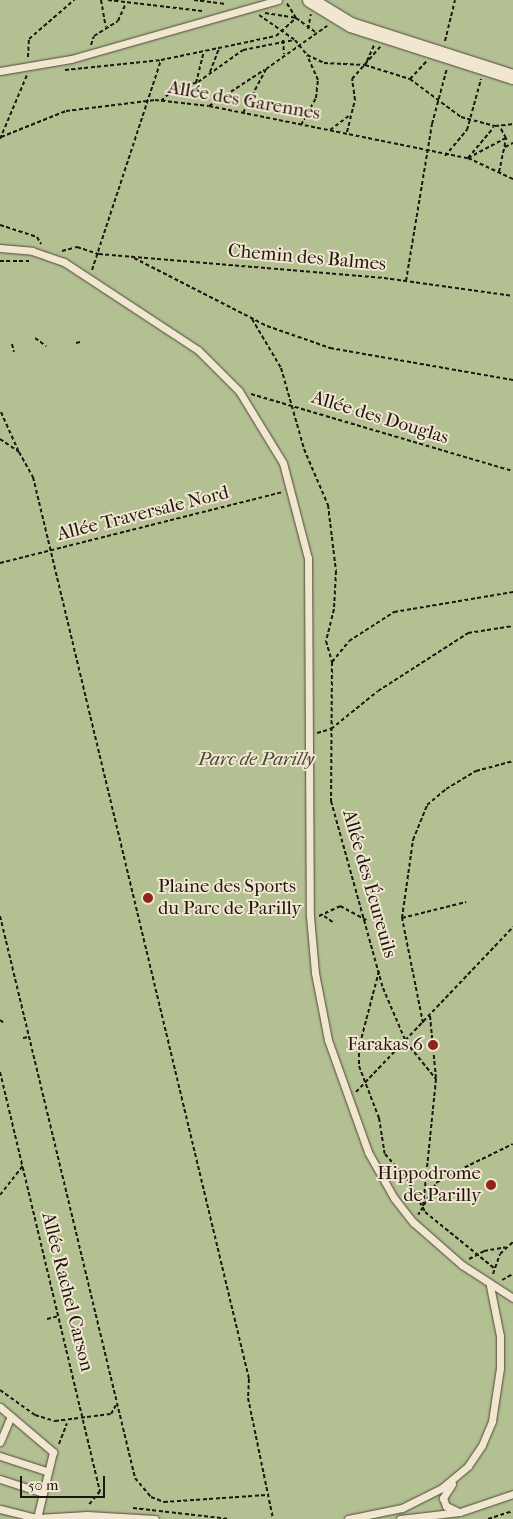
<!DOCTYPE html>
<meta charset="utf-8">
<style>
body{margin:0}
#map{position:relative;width:513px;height:1519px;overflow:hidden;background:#ead9b6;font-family:"IM FELL French Canon",serif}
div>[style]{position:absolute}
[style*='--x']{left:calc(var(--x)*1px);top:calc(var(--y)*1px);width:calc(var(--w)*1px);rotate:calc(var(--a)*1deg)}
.green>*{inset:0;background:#b2c092}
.path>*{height:2px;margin-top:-1px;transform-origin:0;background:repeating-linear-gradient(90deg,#201511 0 4px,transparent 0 6.5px)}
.roads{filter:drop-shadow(0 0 1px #52463a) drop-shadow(0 0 1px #52463a)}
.lane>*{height:7px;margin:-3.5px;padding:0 3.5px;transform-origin:3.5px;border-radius:3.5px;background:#f1e6d0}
.street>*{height:14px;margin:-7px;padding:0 7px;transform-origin:7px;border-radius:7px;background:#f1e6d0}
.dots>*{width:14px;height:14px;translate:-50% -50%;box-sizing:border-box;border:2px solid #f1e6d0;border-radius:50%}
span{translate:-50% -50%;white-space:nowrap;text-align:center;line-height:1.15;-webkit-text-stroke:4px #f1e6d0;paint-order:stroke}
.street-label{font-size:19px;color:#201511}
.park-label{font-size:19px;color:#4c4838;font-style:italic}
.poi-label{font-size:19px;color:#201511}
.left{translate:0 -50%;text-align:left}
.right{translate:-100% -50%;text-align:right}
.scale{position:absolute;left:20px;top:1476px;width:85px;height:22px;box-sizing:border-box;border:2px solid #201511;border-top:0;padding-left:6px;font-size:15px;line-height:18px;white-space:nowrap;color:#201511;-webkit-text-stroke:4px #f1e6d0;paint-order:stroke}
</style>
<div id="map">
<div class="green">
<div style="clip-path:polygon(0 0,513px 0,513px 1519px,0 1519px)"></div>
</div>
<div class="path">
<div style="--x:101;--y:0;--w:27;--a:80"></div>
<div style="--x:108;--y:0;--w:95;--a:6.7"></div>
<div style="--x:194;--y:0;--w:32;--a:7"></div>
<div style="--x:265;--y:13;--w:31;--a:9"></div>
<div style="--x:296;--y:18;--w:26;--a:36"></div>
<div style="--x:259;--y:15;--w:44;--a:34.8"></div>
<div style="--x:295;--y:40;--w:19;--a:51"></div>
<div style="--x:307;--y:55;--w:19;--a:25"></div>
<div style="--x:324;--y:63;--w:41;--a:2.8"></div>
<div style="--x:365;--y:65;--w:47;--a:17.3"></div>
<div style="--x:410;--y:79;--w:64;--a:36.7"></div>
<div style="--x:461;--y:117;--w:35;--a:15"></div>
<div style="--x:495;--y:126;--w:18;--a:-6"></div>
<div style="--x:308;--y:29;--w:15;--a:-79"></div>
<div style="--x:283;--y:40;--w:14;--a:86"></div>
<div style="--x:445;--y:41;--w:42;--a:-76.3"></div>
<div style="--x:91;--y:45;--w:9;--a:-72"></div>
<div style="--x:94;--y:36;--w:28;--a:-32"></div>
<div style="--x:118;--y:21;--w:17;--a:-66"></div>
<div style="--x:28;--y:57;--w:18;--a:-87"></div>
<div style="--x:29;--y:39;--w:60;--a:-40.9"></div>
<div style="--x:367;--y:61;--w:17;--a:-66"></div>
<div style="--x:65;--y:70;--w:97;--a:-5.9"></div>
<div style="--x:161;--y:60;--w:117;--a:-11.8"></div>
<div style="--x:276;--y:36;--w:27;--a:-42"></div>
<div style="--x:296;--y:18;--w:19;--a:-122"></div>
<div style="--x:210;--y:72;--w:26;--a:-69"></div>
<div style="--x:410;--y:79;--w:25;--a:-47"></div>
<div style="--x:196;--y:83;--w:32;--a:-76"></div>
<div style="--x:161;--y:101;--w:18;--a:-43"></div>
<div style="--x:174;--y:89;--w:25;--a:-16"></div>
<div style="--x:198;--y:82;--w:55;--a:-35.4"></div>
<div style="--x:243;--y:50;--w:52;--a:-11.1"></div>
<div style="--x:209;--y:106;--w:66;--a:-33.2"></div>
<div style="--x:243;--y:113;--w:50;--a:-62.4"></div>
<div style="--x:266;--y:69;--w:75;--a:-35.2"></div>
<div style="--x:301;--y:125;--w:31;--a:-61"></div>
<div style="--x:316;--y:98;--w:18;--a:-84"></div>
<div style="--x:318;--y:80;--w:27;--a:-114"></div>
<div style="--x:330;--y:130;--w:25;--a:-37"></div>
<div style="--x:347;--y:132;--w:33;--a:-76"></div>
<div style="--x:355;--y:100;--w:21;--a:-98"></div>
<div style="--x:352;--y:79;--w:43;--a:-48.8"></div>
<div style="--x:1;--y:137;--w:70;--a:-21.8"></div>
<div style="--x:66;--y:111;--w:90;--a:-7"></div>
<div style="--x:155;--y:100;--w:54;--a:6.3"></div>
<div style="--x:209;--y:106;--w:264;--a:11.4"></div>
<div style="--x:468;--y:158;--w:50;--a:25"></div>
<div style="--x:0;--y:139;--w:69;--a:-67.1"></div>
<div style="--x:505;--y:147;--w:9;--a:-27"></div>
<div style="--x:445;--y:156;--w:34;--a:-50"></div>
<div style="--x:467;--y:130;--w:53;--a:-74.6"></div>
<div style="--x:468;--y:158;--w:40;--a:-50"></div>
<div style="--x:468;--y:158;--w:43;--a:-27.8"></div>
<div style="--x:499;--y:172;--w:35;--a:-78"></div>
<div style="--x:506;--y:138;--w:13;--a:-119"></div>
<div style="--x:0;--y:225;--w:39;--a:18"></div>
<div style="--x:37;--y:237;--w:8;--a:60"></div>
<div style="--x:62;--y:251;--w:16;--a:-15"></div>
<div style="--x:77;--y:247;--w:23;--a:18"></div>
<div style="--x:99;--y:254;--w:286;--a:4.8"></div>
<div style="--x:384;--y:278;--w:130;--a:7.9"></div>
<div style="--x:134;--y:258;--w:149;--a:27.1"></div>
<div style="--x:267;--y:326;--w:67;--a:19.2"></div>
<div style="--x:330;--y:348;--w:186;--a:9.9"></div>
<div style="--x:0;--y:261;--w:29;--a:0"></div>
<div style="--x:92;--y:270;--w:221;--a:-71.8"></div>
<div style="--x:406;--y:281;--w:159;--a:-80.6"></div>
<div style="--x:432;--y:124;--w:58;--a:-75"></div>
<div style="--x:252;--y:319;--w:57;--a:59.4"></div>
<div style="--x:281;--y:368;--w:84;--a:74.1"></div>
<div style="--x:304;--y:449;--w:61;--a:66.8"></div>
<div style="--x:328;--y:505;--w:66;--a:83.1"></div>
<div style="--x:336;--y:571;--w:38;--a:93"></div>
<div style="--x:334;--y:609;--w:33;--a:104"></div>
<div style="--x:326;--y:641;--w:22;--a:74"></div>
<div style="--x:332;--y:662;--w:139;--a:90.4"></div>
<div style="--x:331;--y:801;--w:194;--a:74.5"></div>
<div style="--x:383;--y:988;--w:59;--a:66.9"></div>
<div style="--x:406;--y:1042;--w:48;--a:51"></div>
<div style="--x:436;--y:1079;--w:129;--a:95.8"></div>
<div style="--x:423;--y:1207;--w:9;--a:122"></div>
<div style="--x:35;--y:338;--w:14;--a:36"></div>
<div style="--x:76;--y:343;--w:4;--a:-14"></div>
<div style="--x:12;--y:344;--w:8;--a:76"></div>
<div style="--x:251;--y:394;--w:273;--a:16.4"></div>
<div style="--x:1;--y:412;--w:42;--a:65.9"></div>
<div style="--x:0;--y:439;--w:23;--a:34"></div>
<div style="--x:19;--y:452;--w:29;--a:61"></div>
<div style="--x:33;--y:477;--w:928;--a:76.53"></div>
<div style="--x:249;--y:1379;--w:19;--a:93"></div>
<div style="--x:248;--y:1398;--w:124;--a:78.3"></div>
<div style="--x:0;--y:563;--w:292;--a:-14.1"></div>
<div style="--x:332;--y:662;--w:27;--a:-51"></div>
<div style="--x:349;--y:641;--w:54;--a:-32.8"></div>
<div style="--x:394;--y:612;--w:121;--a:-9.5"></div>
<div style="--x:317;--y:733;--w:15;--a:-16"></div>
<div style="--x:331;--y:729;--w:60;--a:-39"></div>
<div style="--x:378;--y:691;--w:107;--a:-32.8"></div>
<div style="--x:468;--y:633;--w:46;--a:-8.8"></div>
<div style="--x:0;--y:916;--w:578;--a:76.49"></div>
<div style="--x:135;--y:1478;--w:25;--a:50"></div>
<div style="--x:151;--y:1497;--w:14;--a:21"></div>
<div style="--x:164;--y:1502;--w:103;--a:-3.9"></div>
<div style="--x:319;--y:916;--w:23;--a:-25"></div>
<div style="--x:340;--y:906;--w:30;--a:28"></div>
<div style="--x:324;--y:916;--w:12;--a:35"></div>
<div style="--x:402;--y:918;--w:66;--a:-14"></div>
<div style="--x:379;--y:971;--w:79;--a:104.7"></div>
<div style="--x:359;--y:1047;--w:19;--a:90"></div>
<div style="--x:359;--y:1066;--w:56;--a:69"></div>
<div style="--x:379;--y:1118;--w:36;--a:81"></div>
<div style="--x:385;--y:1154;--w:33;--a:49"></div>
<div style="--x:407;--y:1179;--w:38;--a:61"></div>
<div style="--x:425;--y:1212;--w:89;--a:39.1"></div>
<div style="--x:430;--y:1016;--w:62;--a:84.5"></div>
<div style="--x:0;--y:1020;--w:5;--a:37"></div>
<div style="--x:423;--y:1023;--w:107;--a:-101.3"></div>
<div style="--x:402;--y:918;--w:79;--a:-82"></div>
<div style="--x:413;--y:840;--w:38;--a:-68"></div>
<div style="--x:427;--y:805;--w:25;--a:-40"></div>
<div style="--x:446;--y:789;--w:35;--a:-31"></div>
<div style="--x:476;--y:771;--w:38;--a:-15"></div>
<div style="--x:23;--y:1038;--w:6;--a:-9"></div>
<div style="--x:0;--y:1072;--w:431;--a:76.6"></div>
<div style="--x:100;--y:1491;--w:19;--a:129"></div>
<div style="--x:356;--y:1092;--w:228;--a:-46.4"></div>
<div style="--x:0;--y:1195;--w:37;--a:-52"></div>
<div style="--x:424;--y:1205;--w:25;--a:-61"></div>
<div style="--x:436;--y:1183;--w:13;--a:-32"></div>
<div style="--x:447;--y:1176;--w:73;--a:-25.9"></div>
<div style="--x:469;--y:1259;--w:17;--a:-28"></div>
<div style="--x:484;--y:1251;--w:22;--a:-10"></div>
<div style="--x:493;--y:1274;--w:21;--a:-71"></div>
<div style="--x:500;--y:1254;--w:18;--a:-43"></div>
<div style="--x:502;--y:1280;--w:13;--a:-29"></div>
<div style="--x:47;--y:1319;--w:12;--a:-14"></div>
<div style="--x:0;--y:1390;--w:43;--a:35.5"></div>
<div style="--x:35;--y:1415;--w:21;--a:17"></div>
<div style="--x:55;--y:1421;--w:56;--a:-7.1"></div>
<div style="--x:111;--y:1414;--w:10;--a:-61"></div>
<div style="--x:59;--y:1444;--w:22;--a:-69"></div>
<div style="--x:133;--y:1508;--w:97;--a:6.5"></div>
<div style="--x:488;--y:1519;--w:26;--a:-18"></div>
</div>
<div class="roads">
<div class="lane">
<div style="--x:0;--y:71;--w:72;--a:-9.6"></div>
<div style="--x:71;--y:59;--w:215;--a:-15.9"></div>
<div style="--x:0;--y:248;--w:32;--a:5"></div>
<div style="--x:32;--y:251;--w:34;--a:19"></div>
<div style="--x:64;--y:262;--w:160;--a:33.3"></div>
<div style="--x:198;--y:350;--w:58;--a:45"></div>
<div style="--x:239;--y:391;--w:84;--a:58.6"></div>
<div style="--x:283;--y:463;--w:98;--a:75.3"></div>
<div style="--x:308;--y:558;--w:358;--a:89.7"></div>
<div style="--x:310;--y:916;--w:57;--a:85"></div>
<div style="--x:315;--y:973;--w:68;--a:79"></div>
<div style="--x:328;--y:1040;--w:119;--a:70.3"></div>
<div style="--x:368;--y:1152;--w:53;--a:60.5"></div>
<div style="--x:394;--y:1198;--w:31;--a:52"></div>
<div style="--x:413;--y:1222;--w:65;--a:41.3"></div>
<div style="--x:462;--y:1265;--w:61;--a:32.9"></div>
<div style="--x:0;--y:1407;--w:70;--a:40.3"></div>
<div style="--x:53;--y:1452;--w:68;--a:103.6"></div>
<div style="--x:0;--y:1442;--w:28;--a:-67"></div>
<div style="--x:0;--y:1456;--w:48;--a:18.1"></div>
<div style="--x:0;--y:1479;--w:42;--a:18"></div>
<div style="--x:452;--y:1484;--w:17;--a:123"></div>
<div style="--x:443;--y:1498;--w:9;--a:69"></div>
<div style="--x:446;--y:1506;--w:14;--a:25"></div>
<div style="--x:0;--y:1509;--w:38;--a:14"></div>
<div style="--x:37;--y:1518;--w:50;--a:-3.4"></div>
<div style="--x:87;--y:1515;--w:68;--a:3.4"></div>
<div style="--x:348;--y:1519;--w:55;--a:-11.5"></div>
<div style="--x:402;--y:1508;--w:45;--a:-26.6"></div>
<div style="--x:442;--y:1488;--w:34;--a:-40"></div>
<div style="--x:468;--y:1466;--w:25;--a:-56"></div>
<div style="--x:482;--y:1445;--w:26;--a:-67"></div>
<div style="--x:492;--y:1421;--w:54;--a:-81.4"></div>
<div style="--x:500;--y:1368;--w:32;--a:-90"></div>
<div style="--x:500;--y:1336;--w:51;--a:-101.3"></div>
<div style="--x:400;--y:1519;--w:60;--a:-6.7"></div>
<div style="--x:460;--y:1512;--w:56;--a:-18.8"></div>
</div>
<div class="street">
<div style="--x:310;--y:0;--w:48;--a:31.4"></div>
<div style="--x:351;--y:25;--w:170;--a:17.8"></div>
</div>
</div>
<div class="dots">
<div style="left:148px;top:898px;background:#8f2418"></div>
<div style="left:433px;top:1045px;background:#8f2418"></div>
<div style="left:491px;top:1185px;background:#8f2418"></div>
</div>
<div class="street-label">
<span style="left:244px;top:101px;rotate:10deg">Allée des Garennes</span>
<span style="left:307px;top:258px;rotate:5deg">Chemin des Balmes</span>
<span style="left:380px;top:418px;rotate:17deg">Allée des Douglas</span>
<span style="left:143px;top:514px;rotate:-14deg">Allée Traversale Nord</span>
<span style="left:369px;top:884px;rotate:74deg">Allée des Écureuils</span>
<span style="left:67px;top:1292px;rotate:76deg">Allée Rachel Carson</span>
</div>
<div class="park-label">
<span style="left:256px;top:760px">Parc de Parilly</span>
</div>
<div class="poi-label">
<span class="left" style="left:158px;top:898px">Plaine des Sports<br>du Parc de Parilly</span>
<span class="right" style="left:423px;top:1045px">Farakas 6</span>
<span class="right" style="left:481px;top:1185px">Hippodrome<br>de Parilly</span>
</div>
<div class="scale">50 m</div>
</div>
